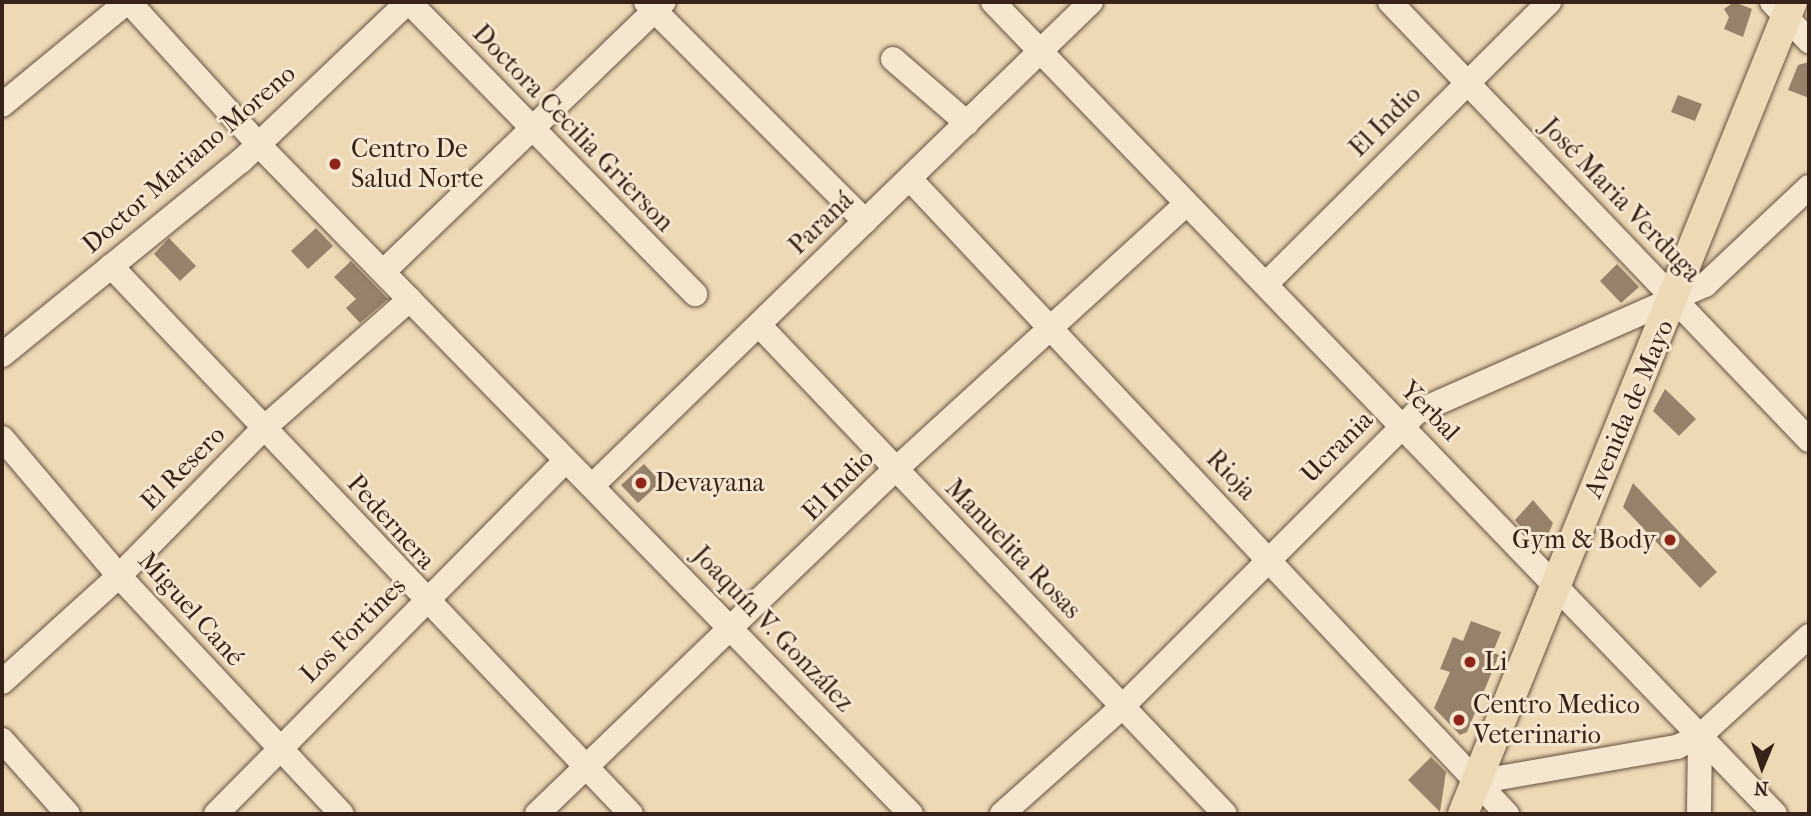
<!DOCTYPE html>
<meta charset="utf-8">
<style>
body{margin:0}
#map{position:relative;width:1811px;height:816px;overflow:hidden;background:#eed9b5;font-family:"IM FELL French Canon",serif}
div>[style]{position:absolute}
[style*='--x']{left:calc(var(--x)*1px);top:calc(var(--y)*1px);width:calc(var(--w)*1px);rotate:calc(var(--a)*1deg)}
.building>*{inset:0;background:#96816a}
.roads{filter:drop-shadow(0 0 2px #655040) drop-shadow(0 0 2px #655040)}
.minor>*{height:24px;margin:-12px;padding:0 12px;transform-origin:12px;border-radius:12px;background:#f4e6cf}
.major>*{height:30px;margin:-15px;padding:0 15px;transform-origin:15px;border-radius:15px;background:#eed9b5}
.dots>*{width:19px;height:19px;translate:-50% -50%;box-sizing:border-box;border:4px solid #f4e6cf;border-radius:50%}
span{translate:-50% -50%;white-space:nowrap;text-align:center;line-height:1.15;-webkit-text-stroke:6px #f4e6cf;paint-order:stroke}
.street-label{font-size:26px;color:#372219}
.poi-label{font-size:26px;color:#372219}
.left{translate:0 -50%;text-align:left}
.right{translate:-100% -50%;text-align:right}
.frame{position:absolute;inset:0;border:4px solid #372219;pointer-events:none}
.north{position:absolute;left:1727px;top:732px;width:70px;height:70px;-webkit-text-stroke:5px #f4e6cf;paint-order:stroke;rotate:182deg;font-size:19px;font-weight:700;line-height:28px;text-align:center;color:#372219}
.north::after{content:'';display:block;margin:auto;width:24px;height:32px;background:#372219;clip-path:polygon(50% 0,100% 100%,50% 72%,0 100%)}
</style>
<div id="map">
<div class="building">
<div style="clip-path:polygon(1734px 2px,1752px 9px,1743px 37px,1724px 29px,1729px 17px,1724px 9px)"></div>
<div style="clip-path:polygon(1809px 62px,1809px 98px,1788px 90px,1798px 65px)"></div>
<div style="clip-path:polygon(1678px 95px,1702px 104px,1695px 121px,1671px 112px)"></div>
<div style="clip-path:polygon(316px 228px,333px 246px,308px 269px,291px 251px)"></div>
<div style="clip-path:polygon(169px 238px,196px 266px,180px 281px,154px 254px)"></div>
<div style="clip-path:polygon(351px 261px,388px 299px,360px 323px,346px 308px,356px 299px,334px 277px)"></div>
<div style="clip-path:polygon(1617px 264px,1639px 287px,1621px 303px,1600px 281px)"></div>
<div style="clip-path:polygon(1665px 389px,1696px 419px,1679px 436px,1653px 411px)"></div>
<div style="clip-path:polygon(644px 464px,661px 482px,638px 503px,621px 485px)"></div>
<div style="clip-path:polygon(1633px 483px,1717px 572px,1700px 588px,1623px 507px)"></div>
<div style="clip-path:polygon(1533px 500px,1553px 523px,1546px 540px,1534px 542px,1515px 520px)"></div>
<div style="clip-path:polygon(1471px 621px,1501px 632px,1493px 652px,1499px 655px,1467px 732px,1460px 735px,1434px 708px,1450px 672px,1440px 669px,1453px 637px,1463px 641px)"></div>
<div style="clip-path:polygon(1431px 757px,1446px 772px,1440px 812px,1408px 780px)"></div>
</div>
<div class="roads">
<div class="minor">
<div style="--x:129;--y:2;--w:193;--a:47.7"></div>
<div style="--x:259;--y:145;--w:934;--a:45.74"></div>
<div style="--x:409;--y:2;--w:409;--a:45.6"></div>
<div style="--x:646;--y:2;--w:310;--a:45"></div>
<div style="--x:993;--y:2;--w:1127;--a:46.08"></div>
<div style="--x:1390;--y:2;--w:606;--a:46.27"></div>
<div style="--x:1772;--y:2;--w:54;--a:46.5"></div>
<div style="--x:893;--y:59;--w:98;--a:40.9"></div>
<div style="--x:2;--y:105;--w:162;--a:-39.5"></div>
<div style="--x:910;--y:179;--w:872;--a:46.77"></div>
<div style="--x:111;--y:266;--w:755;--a:46.5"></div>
<div style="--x:384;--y:271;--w:388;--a:-43.9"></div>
<div style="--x:1266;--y:284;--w:400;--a:-44.9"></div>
<div style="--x:759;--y:325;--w:675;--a:46.38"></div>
<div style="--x:2;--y:355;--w:308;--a:-39.1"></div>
<div style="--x:241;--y:161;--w:231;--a:-43.6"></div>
<div style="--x:2;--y:438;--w:181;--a:49.7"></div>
<div style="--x:119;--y:576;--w:326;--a:46.9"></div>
<div style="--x:592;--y:486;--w:695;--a:-44.13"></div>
<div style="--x:2;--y:682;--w:158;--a:-42.2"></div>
<div style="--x:119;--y:576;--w:209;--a:-45.6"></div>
<div style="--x:265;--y:427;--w:193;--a:-41.4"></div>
<div style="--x:2;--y:740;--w:99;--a:48.3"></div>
<div style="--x:1476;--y:782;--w:204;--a:-9.9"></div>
<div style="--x:1677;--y:747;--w:25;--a:-26"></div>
<div style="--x:1700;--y:736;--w:148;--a:-42.5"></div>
<div style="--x:216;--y:814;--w:496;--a:-45.3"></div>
<div style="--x:537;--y:814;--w:498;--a:-43.9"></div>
<div style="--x:896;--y:469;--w:393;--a:-42.4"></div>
<div style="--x:1002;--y:814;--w:161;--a:-41.7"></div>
<div style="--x:1122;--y:707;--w:417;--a:-45"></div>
<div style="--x:1417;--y:412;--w:315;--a:-23.8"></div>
<div style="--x:1705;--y:285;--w:143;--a:-43.3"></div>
<div style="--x:1699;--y:814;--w:78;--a:-89.3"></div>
</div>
<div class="major">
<div style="--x:1463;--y:814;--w:876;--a:-67.94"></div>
</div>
</div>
<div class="dots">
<div style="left:335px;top:164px;background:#8f2418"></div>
<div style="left:641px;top:483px;background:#8f2418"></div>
<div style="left:1670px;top:540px;background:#8f2418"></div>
<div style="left:1470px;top:662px;background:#8f2418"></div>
<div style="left:1459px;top:720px;background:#8f2418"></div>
</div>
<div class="street-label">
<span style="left:1385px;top:121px;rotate:-45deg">El Indio</span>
<span style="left:573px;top:128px;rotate:46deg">Doctora Cecilia Grierson</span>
<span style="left:189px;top:159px;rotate:-41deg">Doctor Mariano Moreno</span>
<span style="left:1621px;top:200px;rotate:46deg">José Maria Verduga</span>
<span style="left:821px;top:223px;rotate:-44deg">Paraná</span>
<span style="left:1629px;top:409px;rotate:-67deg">Avenida de Mayo</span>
<span style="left:1430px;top:411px;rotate:46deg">Yerbal</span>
<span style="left:1337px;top:447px;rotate:-45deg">Ucrania</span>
<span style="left:183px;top:468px;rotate:-45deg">El Resero</span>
<span style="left:1231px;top:475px;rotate:46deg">Rioja</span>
<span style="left:838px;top:485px;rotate:-45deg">El Indio</span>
<span style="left:391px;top:522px;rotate:48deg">Pedernera</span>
<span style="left:1013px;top:549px;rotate:46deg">Manuelita Rosas</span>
<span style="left:191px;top:609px;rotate:48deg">Miguel Cané</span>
<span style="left:773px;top:629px;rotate:46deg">Joaquín V. González</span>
<span style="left:353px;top:630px;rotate:-45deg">Los Fortines</span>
</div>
<div class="poi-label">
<span class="left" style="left:351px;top:164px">Centro De<br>Salud Norte</span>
<span class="left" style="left:655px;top:483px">Devayana</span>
<span class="right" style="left:1656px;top:540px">Gym &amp; Body</span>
<span class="left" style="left:1484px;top:662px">Li</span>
<span class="left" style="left:1473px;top:720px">Centro Medico<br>Veterinario</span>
</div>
<div class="frame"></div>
<div class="north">N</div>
</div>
